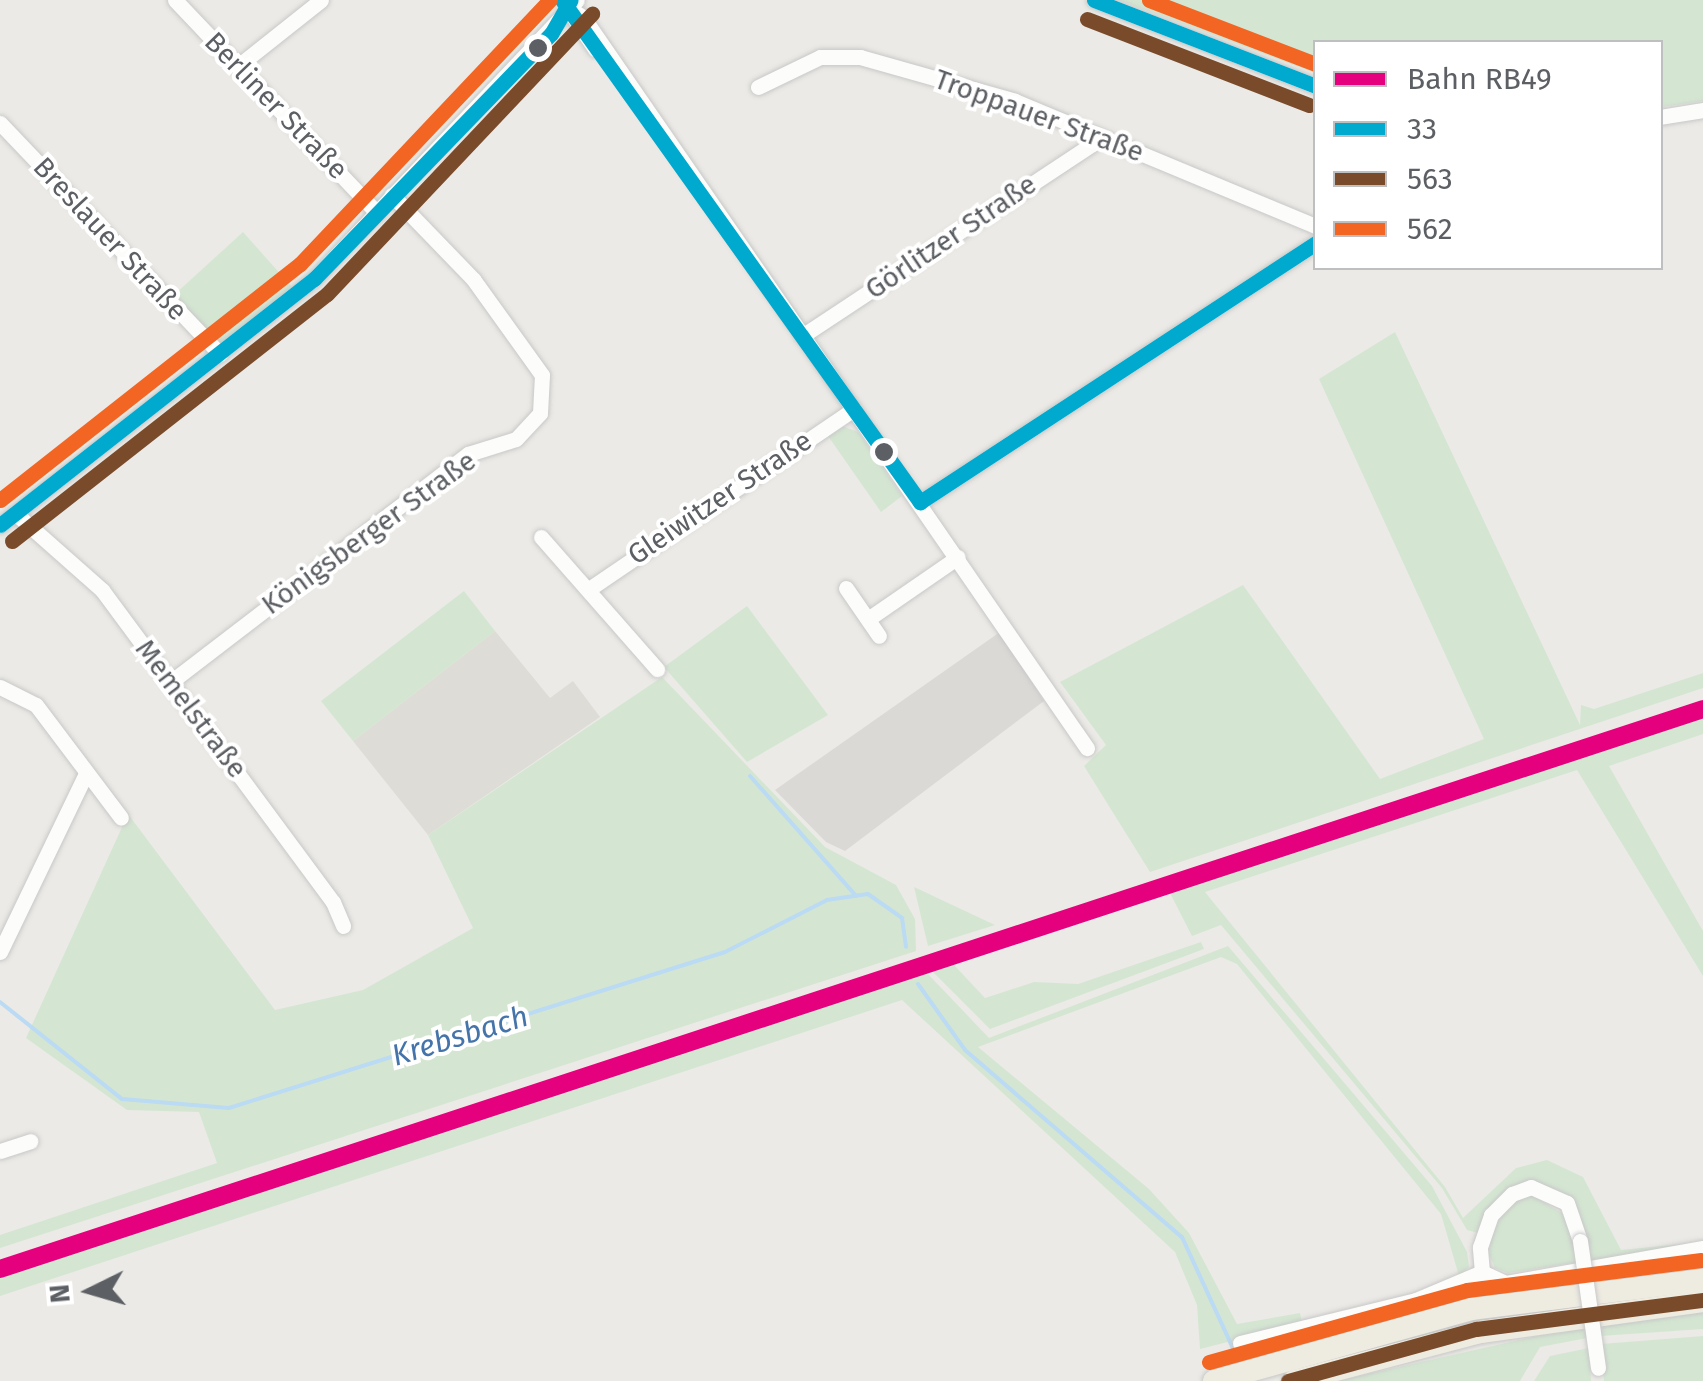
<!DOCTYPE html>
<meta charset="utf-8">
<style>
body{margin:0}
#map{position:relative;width:1703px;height:1381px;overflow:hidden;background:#ebeae6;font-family:"Fira Sans",sans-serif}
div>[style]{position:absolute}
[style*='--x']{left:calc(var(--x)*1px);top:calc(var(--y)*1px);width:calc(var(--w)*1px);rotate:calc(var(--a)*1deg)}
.industrial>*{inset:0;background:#dbd9d6}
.education>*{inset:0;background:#dedcd6}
.green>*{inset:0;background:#d4e6d2}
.stream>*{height:4px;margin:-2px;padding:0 2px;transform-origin:2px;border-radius:2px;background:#bbdaf3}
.roads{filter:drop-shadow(0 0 2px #c8c8c8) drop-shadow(0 0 2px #c8c8c8)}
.minor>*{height:15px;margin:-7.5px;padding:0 7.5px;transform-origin:7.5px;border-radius:7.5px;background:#fcfcfb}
.highway>*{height:22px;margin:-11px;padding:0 11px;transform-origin:11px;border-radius:11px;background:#eeebe1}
.bridges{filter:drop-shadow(0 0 2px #c8c8c8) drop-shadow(0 0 2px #c8c8c8)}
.minor-bridge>*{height:15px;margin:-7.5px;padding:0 7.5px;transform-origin:7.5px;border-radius:7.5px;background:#fcfcfb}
.bus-1>*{height:15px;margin:-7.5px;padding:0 7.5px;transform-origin:7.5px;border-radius:7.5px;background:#00a9ce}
.bus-2>*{height:15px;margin:-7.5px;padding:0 7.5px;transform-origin:7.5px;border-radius:7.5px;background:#7a4b2a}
.bus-3>*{height:15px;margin:-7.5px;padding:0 7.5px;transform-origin:7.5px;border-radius:7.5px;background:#f26522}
.rail-1>*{height:18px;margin:-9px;padding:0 9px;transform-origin:9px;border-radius:9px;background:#e5007d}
.dots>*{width:28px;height:28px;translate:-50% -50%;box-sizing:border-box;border:5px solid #fff;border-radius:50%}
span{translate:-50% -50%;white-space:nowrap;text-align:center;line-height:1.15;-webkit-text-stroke:8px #fff;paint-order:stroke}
.street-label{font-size:28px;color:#5c5f63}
.water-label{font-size:30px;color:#4574aa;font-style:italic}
.legend{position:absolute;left:1313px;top:40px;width:350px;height:230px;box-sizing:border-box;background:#fff;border:2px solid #bebfc1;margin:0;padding:12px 18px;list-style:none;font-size:30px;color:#5c5f63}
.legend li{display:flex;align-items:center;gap:20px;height:50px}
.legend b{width:50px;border:2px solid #bebfc1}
.north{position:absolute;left:40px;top:1241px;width:100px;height:100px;-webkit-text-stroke:8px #fff;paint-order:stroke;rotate:265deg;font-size:28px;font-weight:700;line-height:40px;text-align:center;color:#5c5f63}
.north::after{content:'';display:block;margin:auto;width:35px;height:45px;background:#5c5f63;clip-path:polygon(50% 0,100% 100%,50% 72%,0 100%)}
</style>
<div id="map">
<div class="industrial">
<div style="clip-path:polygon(1000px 632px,1044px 701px,845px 851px,826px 842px,775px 790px)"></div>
</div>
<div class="education">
<div style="clip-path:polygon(495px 631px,550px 698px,573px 681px,600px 717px,428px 835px,353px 741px)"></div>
</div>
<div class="green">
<div style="clip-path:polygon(1119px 0,1703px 0,1703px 101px,1661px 107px,1660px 42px,1316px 42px,1315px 73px)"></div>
<div style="clip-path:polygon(243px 232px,292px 287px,218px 346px,174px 295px)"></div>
<div style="clip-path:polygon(1395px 332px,1580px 725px,1581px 705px,1594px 709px,1703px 673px,1703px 688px,1150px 872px,1084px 766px,1106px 745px,1060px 682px,1243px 585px,1380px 779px,1484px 739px,1319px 379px)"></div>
<div style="clip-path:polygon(842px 426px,858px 432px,902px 496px,881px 512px,828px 436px)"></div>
<div style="clip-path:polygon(464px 591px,495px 631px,353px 741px,321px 701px)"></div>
<div style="clip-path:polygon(747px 606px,828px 715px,747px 762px,664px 667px)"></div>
<div style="clip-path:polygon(662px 677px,825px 847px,896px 885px,915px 919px,916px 951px,0 1248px,0 1235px,217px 1163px,199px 1112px,127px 1110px,26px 1038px,128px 814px,275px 1010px,363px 990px,473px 928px,428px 835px)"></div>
<div style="clip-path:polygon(1703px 718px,1703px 734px,1609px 766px,1703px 931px,1703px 976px,1577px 770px,1205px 892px,1445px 1187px,1463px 1218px,1516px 1168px,1547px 1160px,1583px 1177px,1621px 1250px,1703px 1242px,1590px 1261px,1580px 1215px,1569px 1200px,1510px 1189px,1496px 1199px,1478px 1233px,1467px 1230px,1442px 1188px,1221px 925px,1192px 936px,1170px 893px)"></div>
<div style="clip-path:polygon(914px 887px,995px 925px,928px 946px)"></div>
<div style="clip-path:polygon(1201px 942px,1204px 949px,990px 1029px,932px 971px,953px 964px,985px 998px,1034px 982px,1078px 984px)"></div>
<div style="clip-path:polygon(1228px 946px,1432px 1186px,1467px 1252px,1469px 1267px,1459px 1276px,1441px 1214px,1237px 964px,1221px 957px,978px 1047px,1149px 1189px,1189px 1233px,1237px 1324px,1300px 1313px,1302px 1323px,1200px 1349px,1197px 1305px,1175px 1252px,902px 1000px,0 1296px,0 1276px,927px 973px,989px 1038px)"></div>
<div style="clip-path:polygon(1530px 1194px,1565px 1215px,1577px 1262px,1508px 1273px,1495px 1268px,1489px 1254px,1491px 1231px,1515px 1199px)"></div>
<div style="clip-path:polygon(1578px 1272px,1580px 1283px,1416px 1313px,1247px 1362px,1241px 1347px,1480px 1276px)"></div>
<div style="clip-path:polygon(1703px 1311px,1703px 1329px,1600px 1336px,1598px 1322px)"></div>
<div style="clip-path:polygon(1586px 1325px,1587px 1338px,1540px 1347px,1520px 1381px,1337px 1381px)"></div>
<div style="clip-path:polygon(1703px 1336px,1703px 1381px,1604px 1381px,1601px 1344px)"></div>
<div style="clip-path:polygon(1589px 1348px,1591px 1381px,1534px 1381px,1550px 1356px)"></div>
</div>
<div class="stream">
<div style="--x:750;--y:776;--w:160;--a:48.5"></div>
<div style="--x:918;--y:984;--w:81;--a:54.5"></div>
<div style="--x:965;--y:1050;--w:286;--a:40.8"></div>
<div style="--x:1182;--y:1237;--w:142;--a:65.4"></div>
<div style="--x:0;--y:1002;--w:156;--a:38.5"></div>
<div style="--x:122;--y:1099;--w:107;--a:4.8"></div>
<div style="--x:229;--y:1108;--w:520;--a:-17.46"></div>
<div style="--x:725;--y:952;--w:114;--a:-27"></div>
<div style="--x:827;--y:900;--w:41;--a:-8.3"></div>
<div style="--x:868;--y:894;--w:42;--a:35.2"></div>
<div style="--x:902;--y:918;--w:29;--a:82"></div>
</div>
<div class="roads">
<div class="minor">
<div style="--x:175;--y:0;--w:294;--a:46.5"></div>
<div style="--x:1094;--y:0;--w:238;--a:21.2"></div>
<div style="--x:566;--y:6;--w:20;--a:33"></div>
<div style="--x:583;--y:17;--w:888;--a:55.42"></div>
<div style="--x:566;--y:6;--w:52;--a:56"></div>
<div style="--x:238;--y:66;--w:106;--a:-38.5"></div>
<div style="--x:758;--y:87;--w:69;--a:-25.8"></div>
<div style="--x:820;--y:57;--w:40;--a:0"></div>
<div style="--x:860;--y:57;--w:161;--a:15.8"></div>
<div style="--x:1015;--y:101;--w:326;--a:22.6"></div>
<div style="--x:1660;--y:117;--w:44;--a:-9.2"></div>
<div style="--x:0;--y:123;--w:319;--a:46.4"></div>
<div style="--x:802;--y:336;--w:348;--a:-33.5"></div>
<div style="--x:1092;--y:144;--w:10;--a:-61"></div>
<div style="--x:920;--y:502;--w:473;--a:-33.2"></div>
<div style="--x:15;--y:513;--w:116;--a:41.5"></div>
<div style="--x:102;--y:590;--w:388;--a:53.5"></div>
<div style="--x:333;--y:902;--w:26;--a:67"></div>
<div style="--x:0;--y:525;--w:399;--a:-38.1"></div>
<div style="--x:314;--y:279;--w:383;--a:-46.7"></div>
<div style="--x:541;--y:537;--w:176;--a:48.7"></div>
<div style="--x:846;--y:588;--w:58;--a:55.5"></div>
<div style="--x:589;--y:589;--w:320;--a:-34.2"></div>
<div style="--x:868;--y:619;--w:109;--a:-34.6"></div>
<div style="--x:172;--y:681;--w:373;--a:-37.5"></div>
<div style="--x:468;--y:454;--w:50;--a:-17.4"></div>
<div style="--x:516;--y:439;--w:35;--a:-47"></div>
<div style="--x:540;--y:413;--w:38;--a:-87"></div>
<div style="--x:542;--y:375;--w:118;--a:-125.7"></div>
<div style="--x:473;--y:279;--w:117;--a:-134"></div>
<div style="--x:0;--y:687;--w:40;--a:26.6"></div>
<div style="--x:36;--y:705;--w:141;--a:53"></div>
<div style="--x:0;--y:952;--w:199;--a:-64.3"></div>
<div style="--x:0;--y:1151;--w:32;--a:-18"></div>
<div style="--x:1482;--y:1272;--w:26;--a:25"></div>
<div style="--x:1506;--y:1283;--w:200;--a:-10.1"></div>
<div style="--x:1482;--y:1272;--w:25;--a:-95"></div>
<div style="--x:1480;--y:1247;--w:34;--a:-71"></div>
<div style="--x:1491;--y:1215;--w:30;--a:-45"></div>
<div style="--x:1512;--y:1194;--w:20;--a:-20"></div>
<div style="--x:1531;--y:1187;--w:39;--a:24"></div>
<div style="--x:1567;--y:1203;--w:40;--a:71.1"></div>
<div style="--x:1240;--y:1343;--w:181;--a:-13.7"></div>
<div style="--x:1416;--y:1300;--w:72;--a:-23"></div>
</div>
<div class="highway">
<div style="--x:1214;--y:1381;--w:268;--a:-15.6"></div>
<div style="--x:1472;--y:1309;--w:233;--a:-7.2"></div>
<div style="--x:1294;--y:1381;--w:193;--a:-14.7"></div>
<div style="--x:1481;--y:1332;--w:224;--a:-7.9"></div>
</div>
</div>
<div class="bridges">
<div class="minor-bridge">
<div style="--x:1580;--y:1241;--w:128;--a:81.9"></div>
</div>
</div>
<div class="bus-1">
<div style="--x:562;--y:0;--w:617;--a:54.51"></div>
<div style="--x:1094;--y:0;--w:238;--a:21.2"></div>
<div style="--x:920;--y:502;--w:473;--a:-33.2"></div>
<div style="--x:0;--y:525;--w:399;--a:-38.1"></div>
<div style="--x:314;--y:279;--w:341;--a:-46"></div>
<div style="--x:551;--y:34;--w:39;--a:-60"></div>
</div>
<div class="bus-2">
<div style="--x:1087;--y:19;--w:238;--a:21.2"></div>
<div style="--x:12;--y:541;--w:400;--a:-38.1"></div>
<div style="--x:327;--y:294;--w:386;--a:-46.6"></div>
<div style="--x:1288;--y:1381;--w:195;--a:-15.5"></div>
<div style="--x:1476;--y:1329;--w:229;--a:-7.3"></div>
</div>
<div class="bus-3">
<div style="--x:1149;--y:0;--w:179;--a:21"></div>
<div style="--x:0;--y:500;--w:382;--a:-38.2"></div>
<div style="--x:300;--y:264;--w:364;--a:-46.6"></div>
<div style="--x:1209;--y:1362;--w:268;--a:-15.6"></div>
<div style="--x:1467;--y:1290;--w:236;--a:-7.3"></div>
</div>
<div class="rail-1">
<div style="--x:0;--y:1269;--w:1793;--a:-18.2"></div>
</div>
<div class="dots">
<div style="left:538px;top:48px;background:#5c5f63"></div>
<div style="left:884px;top:452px;background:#5c5f63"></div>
</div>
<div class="street-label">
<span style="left:276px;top:106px;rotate:46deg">Berliner Straße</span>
<span style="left:1039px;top:116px;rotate:20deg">Troppauer Straße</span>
<span style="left:951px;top:237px;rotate:-34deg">Görlitzer Straße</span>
<span style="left:110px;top:239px;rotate:47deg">Breslauer Straße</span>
<span style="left:720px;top:498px;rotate:-34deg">Gleiwitzer Straße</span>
<span style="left:369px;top:533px;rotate:-36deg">Königsberger Straße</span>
<span style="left:191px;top:709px;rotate:53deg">Memelstraße</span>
</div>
<div class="water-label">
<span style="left:460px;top:1036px;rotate:-17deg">Krebsbach</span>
</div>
<ul class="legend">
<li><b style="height:12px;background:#e5007d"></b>Bahn RB49</li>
<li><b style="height:12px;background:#00a9ce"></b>33</li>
<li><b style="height:12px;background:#7a4b2a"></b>563</li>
<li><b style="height:12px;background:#f26522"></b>562</li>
</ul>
<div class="north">N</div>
</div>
